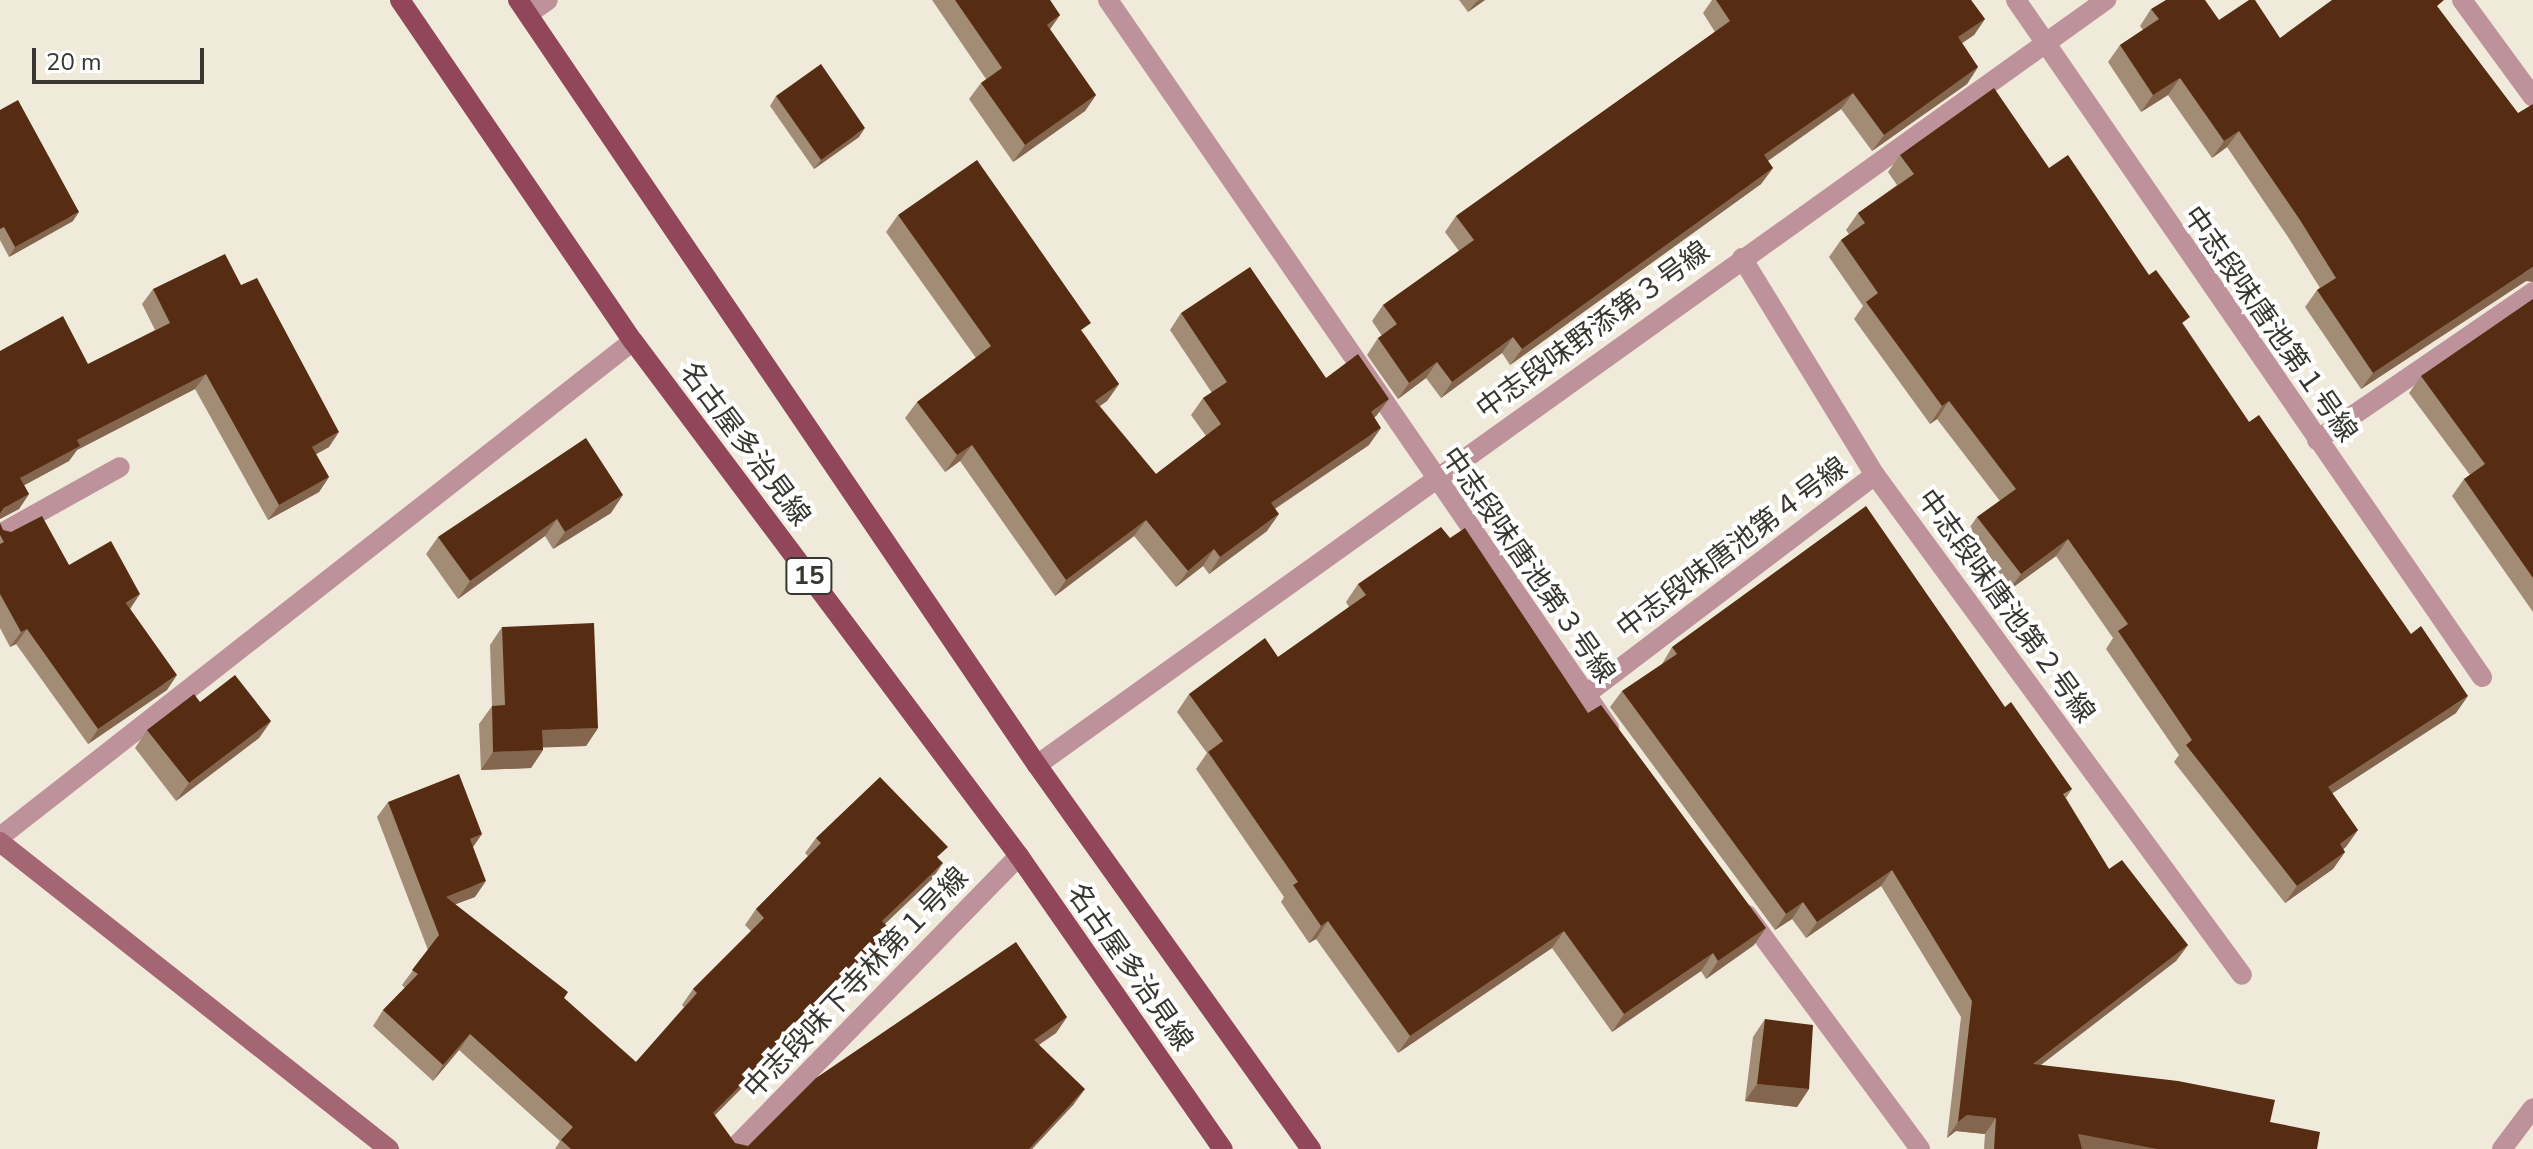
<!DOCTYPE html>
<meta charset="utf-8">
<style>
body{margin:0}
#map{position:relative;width:2533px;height:1149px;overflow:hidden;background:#f0eadb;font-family:"Nunito Sans","Noto Sans JP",sans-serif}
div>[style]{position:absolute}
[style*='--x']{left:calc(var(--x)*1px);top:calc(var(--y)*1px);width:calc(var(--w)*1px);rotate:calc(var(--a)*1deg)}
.street>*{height:20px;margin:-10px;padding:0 10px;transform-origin:10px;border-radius:10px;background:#be929a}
.secondary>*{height:20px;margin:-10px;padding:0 10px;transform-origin:10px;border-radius:10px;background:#a56674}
.primary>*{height:20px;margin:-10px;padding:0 10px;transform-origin:10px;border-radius:10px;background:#914659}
.wall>*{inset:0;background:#a38c76}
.shaded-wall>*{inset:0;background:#84664e}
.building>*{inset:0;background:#562d12}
span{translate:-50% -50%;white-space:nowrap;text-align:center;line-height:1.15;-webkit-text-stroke:8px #fff;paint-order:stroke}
.shield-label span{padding:2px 6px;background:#fff;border:2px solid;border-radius:6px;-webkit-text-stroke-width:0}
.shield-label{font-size:26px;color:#383630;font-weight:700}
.street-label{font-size:28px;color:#383630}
.scale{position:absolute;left:32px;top:48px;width:172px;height:36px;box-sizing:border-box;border:4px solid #383630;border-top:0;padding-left:10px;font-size:24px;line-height:28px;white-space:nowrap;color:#383630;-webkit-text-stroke:6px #fff;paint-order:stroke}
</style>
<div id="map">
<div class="street">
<div style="--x:1108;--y:0;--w:884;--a:55.46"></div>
<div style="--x:2016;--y:0;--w:822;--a:55.46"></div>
<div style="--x:2462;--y:0;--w:120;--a:53.8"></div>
<div style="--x:528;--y:14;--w:24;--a:-35"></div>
<div style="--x:1742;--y:258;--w:255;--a:58.5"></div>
<div style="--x:1875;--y:475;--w:620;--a:53.72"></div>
<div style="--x:2317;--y:440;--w:262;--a:-34.4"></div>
<div style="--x:0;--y:534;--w:137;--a:-29.2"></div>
<div style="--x:1585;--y:695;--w:364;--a:-37.2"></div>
<div style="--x:1037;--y:765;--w:1315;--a:-35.59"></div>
<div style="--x:0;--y:837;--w:804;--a:-38.08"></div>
<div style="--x:1747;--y:915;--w:291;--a:53.5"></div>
<div style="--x:733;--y:1149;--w:409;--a:-45.7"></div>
<div style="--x:2502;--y:1149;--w:51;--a:-52.9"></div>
</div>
<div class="secondary">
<div style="--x:0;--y:842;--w:496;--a:38.3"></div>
</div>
<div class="primary">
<div style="--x:400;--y:0;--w:413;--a:55.7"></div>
<div style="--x:633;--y:341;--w:644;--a:53.15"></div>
<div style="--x:1019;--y:856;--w:357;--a:55.2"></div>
<div style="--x:518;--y:0;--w:924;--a:55.85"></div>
<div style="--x:1037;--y:765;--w:472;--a:54.5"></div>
</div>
<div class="wall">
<div style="clip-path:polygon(932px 0,1050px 0,1060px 15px,1050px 29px,1096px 95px,1085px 111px,1013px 162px,969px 99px,981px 83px,986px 79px)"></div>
<div style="clip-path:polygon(1459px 0,1485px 0,1468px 12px)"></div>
<div style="clip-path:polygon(1712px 0,1971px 0,1985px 19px,1974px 35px,1962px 43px,1978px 67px,1967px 84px,1872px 151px,1841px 109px,1768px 161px,1773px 168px,1761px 184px,1510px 365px,1502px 353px,1441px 398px,1426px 378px,1398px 399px,1367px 355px,1378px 338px,1382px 336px,1372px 321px,1383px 305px,1459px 251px,1445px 232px,1456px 216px,1715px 32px,1703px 13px)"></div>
<div style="clip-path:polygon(2439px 8px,2526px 281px,2361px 389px,2305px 307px,2317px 290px,2320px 288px,2288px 237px,2227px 147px,2212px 158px,2168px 95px,2141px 112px,2108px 62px,2120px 45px,2143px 30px,2140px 26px,2151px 9px,2219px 20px,2280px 38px)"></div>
<div style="clip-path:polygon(776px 96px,859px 137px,814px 169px,770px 106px)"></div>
<div style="clip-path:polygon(0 110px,73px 221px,9px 257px,0 240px)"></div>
<div style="clip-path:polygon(1900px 155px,2049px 168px,2184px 325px,2249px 422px,2456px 713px,2332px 793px,2358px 830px,2343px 849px,2345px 852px,2333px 869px,2285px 903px,2174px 762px,2179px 755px,2106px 649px,2113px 638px,2056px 556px,2008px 591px,1965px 534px,1977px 517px,2000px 501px,1937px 419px,1930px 424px,1854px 319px,1863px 306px,1829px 257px,1841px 240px,1849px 234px,1846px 230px,1858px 213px,1897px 185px,1888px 172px)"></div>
<div style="clip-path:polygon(898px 215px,1084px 334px,1119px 384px,1107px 401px,1100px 406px,1156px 474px,1206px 436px,1191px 415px,1203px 398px,1212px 393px,1170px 330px,1181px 313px,1326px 378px,1377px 415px,1374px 418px,1369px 445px,1275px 509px,1267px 531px,1209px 574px,1203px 566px,1176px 587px,1134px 536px,1055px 596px,960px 461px,945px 472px,905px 418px,917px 402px,976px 358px,886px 232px)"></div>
<div style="clip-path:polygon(241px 285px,329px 447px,316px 454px,329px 477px,319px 492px,268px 520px,195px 389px,77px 450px,69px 461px,24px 485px,29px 494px,19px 509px,0 519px,88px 364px,155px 330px,142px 304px,153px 289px)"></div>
<div style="clip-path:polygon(2533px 299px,2533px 612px,2452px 496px,2464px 479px,2470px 475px,2409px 393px,2421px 376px)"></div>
<div style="clip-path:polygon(586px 438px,611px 513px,553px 549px,545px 536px,458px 599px,426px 554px,438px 537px)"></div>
<div style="clip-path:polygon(0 523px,3px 530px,69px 565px,130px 609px,167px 690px,88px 744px,16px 644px,10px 647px,0 628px)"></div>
<div style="clip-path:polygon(1358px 584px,1588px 713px,1754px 945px,1706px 979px,1701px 971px,1612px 1032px,1552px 948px,1398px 1053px,1316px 939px,1309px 943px,1281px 902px,1284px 897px,1196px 769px,1207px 753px,1177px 712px,1189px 694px,1278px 657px,1349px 607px,1346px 602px)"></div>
<div style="clip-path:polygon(502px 627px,598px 728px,586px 746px,543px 747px,543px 750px,531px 768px,481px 770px,479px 724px,492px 706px,490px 645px)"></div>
<div style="clip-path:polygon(1672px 647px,2005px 707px,2072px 789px,2066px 798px,2109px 869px,2188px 945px,2176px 961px,2041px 1065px,2270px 1122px,2317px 1149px,1984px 1149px,1985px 1134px,1956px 1131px,1947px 1138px,1961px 1017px,1881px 886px,1806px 938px,1792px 919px,1775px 930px,1610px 707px,1622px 691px,1662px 664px)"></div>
<div style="clip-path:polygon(200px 702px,271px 721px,259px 738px,176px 801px,135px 748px,147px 730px)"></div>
<div style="clip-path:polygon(388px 802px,482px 834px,473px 846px,475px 897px,455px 904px,564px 998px,636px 1062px,684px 1007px,682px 1005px,693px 989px,751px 931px,745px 925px,756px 909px,808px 856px,805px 853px,816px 838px,939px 859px,932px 879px,885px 924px,882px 947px,715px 1115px,735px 1143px,748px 1146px,1067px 1017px,1056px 1033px,1039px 1045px,1074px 1104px,1032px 1149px,555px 1149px,560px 1141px,459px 1050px,433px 1081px,373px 1026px,383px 1010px,405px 988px,402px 985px,428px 950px,377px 817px)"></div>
<div style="clip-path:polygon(1765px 1019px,1809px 1089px,1797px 1107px,1745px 1101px,1753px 1037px)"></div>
</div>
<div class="shaded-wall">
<div style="clip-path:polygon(1479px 0,1485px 0,1468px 12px,1475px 3px)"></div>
<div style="clip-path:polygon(1060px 15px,1048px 32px,1047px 25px)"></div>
<div style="clip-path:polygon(1985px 19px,1974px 35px,1946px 54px,1958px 37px)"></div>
<div style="clip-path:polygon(1978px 67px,1967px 84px,1872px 151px,1884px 135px)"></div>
<div style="clip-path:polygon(2180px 78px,2168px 95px,2141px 112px,2153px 95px)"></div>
<div style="clip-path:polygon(1853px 93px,1841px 109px,1753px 171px,1764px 155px)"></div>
<div style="clip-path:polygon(1096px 95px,1085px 111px,1013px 162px,1025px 145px)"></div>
<div style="clip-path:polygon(865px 128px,859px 137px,814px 169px,821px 160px)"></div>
<div style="clip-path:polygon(2239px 131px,2227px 147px,2212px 158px,2224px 141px)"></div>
<div style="clip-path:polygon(1773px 168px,1761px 184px,1510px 365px,1522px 349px)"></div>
<div style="clip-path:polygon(79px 212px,73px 221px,9px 257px,15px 247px)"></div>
<div style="clip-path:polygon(2533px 267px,2533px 282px,2526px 281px,2361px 389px,2373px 373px)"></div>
<div style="clip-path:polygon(1513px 337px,1502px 353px,1441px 398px,1452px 382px)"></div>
<div style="clip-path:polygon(1437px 362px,1426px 378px,1398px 399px,1409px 383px)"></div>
<div style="clip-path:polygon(206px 374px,195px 389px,77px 450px,69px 461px,10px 493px,20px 478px,77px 440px)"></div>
<div style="clip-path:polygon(1119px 384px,1107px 401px,1083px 417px,1095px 401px)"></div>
<div style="clip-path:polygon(1389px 399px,1377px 415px,1359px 429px,1371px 412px)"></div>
<div style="clip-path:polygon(1949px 401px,1937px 419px,1930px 424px,1942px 406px)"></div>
<div style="clip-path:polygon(1381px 428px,1369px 445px,1259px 519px,1271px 503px)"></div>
<div style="clip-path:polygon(339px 432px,329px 447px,302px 462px,312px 447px)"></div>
<div style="clip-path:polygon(972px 445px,960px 461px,945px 472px,957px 455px)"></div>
<div style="clip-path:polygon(329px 477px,319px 492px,268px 520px,279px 505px)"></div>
<div style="clip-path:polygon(29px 494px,19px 509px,0 519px,0 514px,4px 508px)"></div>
<div style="clip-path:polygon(623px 495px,611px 513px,553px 549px,565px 532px)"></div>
<div style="clip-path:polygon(1279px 514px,1267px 531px,1209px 574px,1220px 557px)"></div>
<div style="clip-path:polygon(557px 519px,545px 536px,458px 599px,470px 581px)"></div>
<div style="clip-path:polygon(1146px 520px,1134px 536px,1055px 596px,1066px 580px)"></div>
<div style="clip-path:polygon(2068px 539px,2056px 556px,2008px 591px,2021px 574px)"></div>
<div style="clip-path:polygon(1214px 549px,1203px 566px,1176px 587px,1188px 571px)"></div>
<div style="clip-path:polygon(140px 594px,130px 609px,126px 603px)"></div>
<div style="clip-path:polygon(27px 629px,16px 644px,10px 647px,21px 632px)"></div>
<div style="clip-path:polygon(177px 675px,167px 690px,88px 744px,98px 729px)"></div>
<div style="clip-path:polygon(2468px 696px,2456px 713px,2316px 804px,2328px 787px)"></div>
<div style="clip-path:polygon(271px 721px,259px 738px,176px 801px,189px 783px)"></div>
<div style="clip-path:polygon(598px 728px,586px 746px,530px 748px,542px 730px)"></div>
<div style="clip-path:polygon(543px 750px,531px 768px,481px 770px,493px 752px)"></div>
<div style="clip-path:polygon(2358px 830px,2346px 847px,2328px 861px,2340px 844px)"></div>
<div style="clip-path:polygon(482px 834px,471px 850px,470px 839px)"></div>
<div style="clip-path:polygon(2345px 852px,2333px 869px,2285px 903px,2297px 886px)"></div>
<div style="clip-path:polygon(943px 863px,932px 879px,871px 937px,882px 921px)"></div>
<div style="clip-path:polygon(1892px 870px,1881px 886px,1806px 938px,1817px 922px)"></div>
<div style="clip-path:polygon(486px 881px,475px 897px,435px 912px,446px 897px)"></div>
<div style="clip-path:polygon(1803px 902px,1792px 919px,1775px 930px,1786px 914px)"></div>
<div style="clip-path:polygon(1328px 921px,1316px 939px,1309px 943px,1321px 926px)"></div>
<div style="clip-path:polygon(1766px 928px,1754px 945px,1706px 979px,1718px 961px)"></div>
<div style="clip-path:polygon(1564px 931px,1552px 948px,1398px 1053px,1410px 1036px)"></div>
<div style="clip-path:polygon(893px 932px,882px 947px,702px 1128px,713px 1113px)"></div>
<div style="clip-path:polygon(2188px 945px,2176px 961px,2021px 1080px,2033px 1064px)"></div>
<div style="clip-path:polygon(1713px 953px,1701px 971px,1612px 1032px,1624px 1014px)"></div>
<div style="clip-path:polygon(1067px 1017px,1056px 1033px,1023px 1055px,1034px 1040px)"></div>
<div style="clip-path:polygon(470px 1034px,459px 1050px,433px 1081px,443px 1065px)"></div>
<div style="clip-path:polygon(1757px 1084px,1809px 1089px,1797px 1107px,1745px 1101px)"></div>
<div style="clip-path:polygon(1085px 1089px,1074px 1104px,1032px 1149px,1029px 1149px)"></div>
<div style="clip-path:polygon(1967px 1115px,1996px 1118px,1985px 1134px,1956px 1131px,1947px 1138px,1958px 1122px)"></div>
<div style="clip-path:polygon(2078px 1134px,2157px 1149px,2068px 1149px)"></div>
</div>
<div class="building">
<div style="clip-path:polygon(955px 0,1050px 0,1060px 15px,1047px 25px,1096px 95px,1025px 145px,981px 83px,1002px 68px)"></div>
<div style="clip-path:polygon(1716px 0,1971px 0,1985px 19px,1958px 37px,1978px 67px,1884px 135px,1853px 93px,1764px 155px,1773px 168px,1522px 349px,1513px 337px,1452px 382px,1437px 362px,1409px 383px,1378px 338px,1397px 324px,1383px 305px,1474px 240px,1456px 216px,1730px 21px)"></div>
<div style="clip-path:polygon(2166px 0,2205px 0,2219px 20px,2249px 0,2255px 0,2280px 38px,2332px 0,2444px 0,2437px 6px,2518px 113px,2533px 104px,2533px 267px,2373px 373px,2317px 290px,2336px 278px,2300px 220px,2239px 131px,2224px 141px,2180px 78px,2153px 95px,2120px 45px,2159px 19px,2151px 9px)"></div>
<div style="clip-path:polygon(821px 64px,865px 128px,821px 160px,776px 96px)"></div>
<div style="clip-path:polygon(1994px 88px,2049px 168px,2068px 155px,2149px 275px,2156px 270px,2190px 317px,2182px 323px,2249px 422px,2259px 415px,2411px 634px,2421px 626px,2468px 696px,2328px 787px,2358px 830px,2340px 844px,2345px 852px,2297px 886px,2186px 745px,2192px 740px,2118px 631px,2128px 624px,2068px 539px,2021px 574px,1977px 517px,2016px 489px,1949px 401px,1942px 406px,1866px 302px,1878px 293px,1841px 240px,1865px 223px,1858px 213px,1914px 174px,1900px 155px)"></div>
<div style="clip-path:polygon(18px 100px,79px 212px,15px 247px,4px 227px,0 229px,0 110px)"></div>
<div style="clip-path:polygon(977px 160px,1091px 323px,1081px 330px,1119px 384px,1095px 401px,1156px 474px,1221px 424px,1203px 398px,1227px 382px,1181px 313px,1250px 267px,1326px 378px,1358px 354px,1389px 399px,1371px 412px,1381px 428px,1271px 503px,1279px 514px,1220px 557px,1214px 549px,1188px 571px,1146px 520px,1066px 580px,972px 445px,957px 455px,917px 402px,991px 346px,898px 215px)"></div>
<div style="clip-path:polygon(225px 254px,241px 285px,257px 278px,339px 432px,312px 447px,329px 477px,279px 505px,206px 374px,77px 440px,80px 446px,20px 478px,29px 494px,4px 508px,0 514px,0 351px,63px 316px,88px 364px,170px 323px,153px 289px)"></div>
<div style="clip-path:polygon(2533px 299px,2533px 578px,2464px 479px,2485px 464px,2421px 376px)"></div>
<div style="clip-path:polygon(586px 438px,623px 495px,565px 532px,557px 519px,470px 581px,438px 537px)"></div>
<div style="clip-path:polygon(1866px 506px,2005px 707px,2011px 702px,2072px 789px,2063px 794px,2109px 869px,2122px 860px,2188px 945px,2033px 1064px,2178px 1081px,2275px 1100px,2270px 1122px,2320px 1132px,2317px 1149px,2157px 1149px,2078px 1134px,2082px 1149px,1994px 1149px,1996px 1118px,1967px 1115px,1958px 1122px,1972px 1001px,1892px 870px,1817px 922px,1803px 902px,1786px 914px,1622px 691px,1677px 654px,1672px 647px)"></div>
<div style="clip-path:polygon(42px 516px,69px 565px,111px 541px,140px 594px,126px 603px,177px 675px,98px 729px,27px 629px,21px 632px,0 594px,0 544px,4px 542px,0 535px,0 523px,3px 530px,11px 532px)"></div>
<div style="clip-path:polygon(1441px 527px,1450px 538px,1465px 528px,1588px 713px,1601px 705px,1766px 928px,1718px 961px,1713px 953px,1624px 1014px,1564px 931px,1410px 1036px,1328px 921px,1321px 926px,1293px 885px,1298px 882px,1208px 752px,1223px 741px,1189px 694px,1265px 638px,1278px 657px,1366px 595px,1358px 584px)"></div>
<div style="clip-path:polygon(594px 623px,598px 728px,542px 730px,543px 750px,493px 752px,492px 706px,505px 705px,502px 627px)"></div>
<div style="clip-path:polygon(235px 675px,271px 721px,189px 783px,147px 730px,194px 694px,200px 702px)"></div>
<div style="clip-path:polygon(459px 774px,482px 834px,470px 839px,486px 881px,446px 897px,568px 992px,564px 998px,636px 1062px,697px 993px,693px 989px,764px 918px,756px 909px,821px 843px,816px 838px,880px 777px,948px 847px,937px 857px,943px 863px,882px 921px,893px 932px,713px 1113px,735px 1143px,748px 1146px,816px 1078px,1016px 942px,1067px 1017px,1034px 1040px,1085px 1089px,1029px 1149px,571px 1149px,561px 1140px,573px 1127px,470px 1034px,443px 1065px,383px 1010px,418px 974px,412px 970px,439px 935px,388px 802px)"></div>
<div style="clip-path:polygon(1765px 1019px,1813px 1025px,1809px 1089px,1757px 1084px)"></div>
</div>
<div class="shield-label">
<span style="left:809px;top:576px">15</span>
</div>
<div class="street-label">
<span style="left:2270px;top:324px;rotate:55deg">中志段味唐池第１号線</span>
<span style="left:1593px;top:330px;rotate:-36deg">中志段味野添第３号線</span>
<span style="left:745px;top:444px;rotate:53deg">名古屋多治見線</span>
<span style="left:1732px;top:548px;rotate:-37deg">中志段味唐池第４号線</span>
<span style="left:1528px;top:565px;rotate:55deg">中志段味唐池第３号線</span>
<span style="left:2006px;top:606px;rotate:54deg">中志段味唐池第２号線</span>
<span style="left:1130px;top:967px;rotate:55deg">名古屋多治見線</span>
<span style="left:856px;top:983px;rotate:-46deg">中志段味下寺林第１号線</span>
</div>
<div class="scale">20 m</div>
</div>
